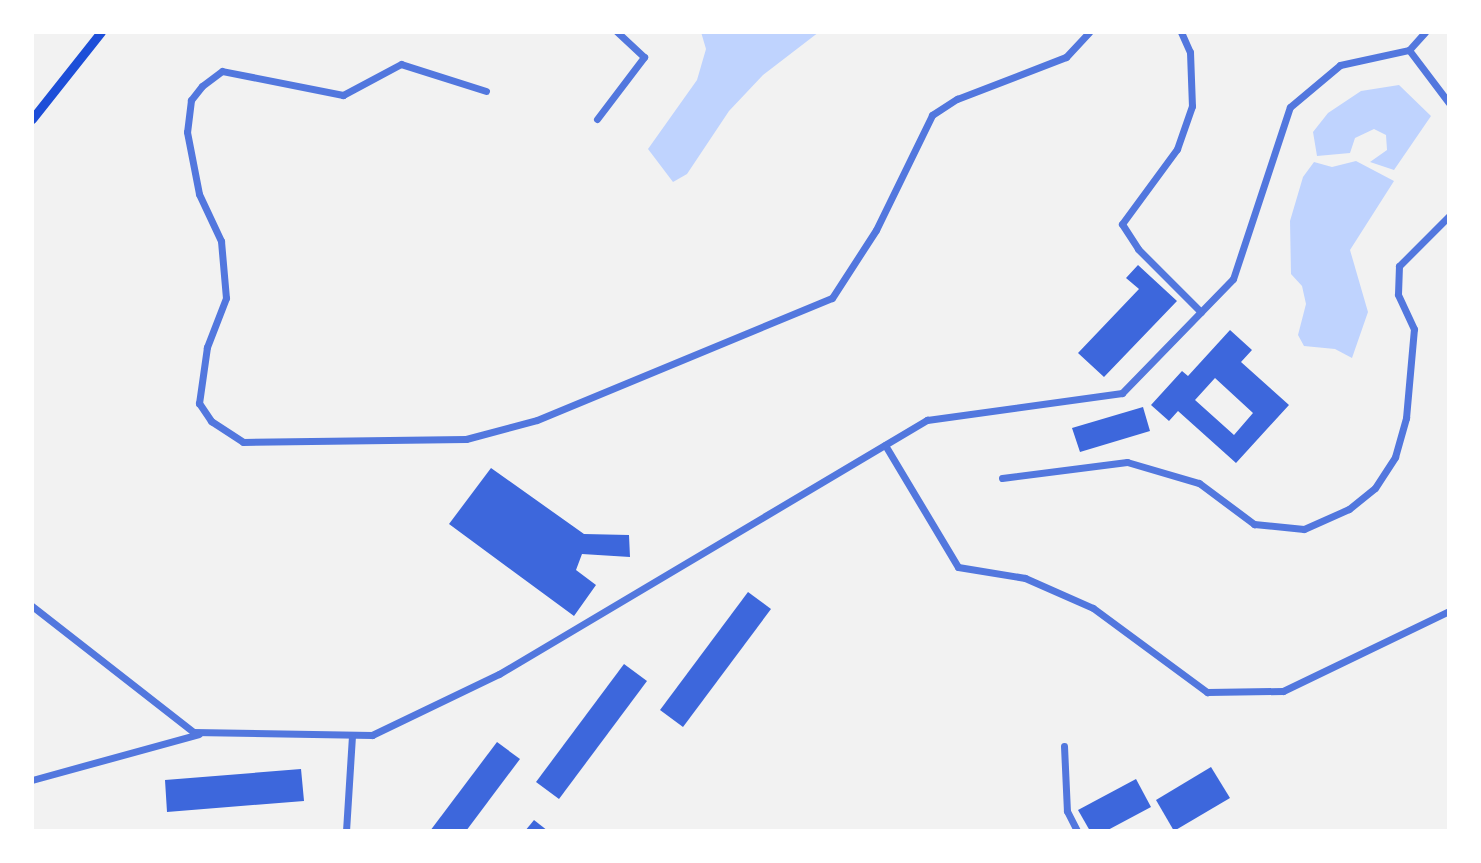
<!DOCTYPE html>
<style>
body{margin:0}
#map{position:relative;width:1481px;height:863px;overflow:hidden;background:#f2f2f2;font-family:"Source Sans 3",sans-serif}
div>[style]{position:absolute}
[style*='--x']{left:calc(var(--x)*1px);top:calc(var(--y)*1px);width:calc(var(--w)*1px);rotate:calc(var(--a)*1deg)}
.water>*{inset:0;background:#bfd3fe}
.building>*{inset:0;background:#3d67dc}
.minor>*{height:7px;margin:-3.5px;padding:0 3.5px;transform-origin:3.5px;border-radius:3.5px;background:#5277de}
.secondary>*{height:9px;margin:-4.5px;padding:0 4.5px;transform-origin:4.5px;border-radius:4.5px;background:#1d4ed8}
span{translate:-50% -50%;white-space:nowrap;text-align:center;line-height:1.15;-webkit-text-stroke:7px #fff;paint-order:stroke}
.frame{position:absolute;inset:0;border:34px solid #fff;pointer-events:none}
</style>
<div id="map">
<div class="water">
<div style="clip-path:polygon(701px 32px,819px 32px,763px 75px,729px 111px,687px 174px,673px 182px,648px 149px,697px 80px,706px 49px)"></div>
<div style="clip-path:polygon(1399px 85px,1431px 116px,1394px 170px,1370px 162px,1387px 150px,1386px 135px,1374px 129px,1355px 138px,1350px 153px,1317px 156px,1313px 132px,1328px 113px,1361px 91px)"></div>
<div style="clip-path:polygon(1356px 161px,1394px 181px,1350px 250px,1368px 312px,1352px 358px,1335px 349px,1304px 346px,1298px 335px,1306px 304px,1302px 286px,1291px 274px,1290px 221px,1303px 177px,1314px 162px,1332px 167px)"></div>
</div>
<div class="building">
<div style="clip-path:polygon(1138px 265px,1177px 301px,1104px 377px,1078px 353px,1139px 289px,1126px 278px)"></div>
<div style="clip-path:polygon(evenodd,1230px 330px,1252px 350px,1241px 362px,1289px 405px,1236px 463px,1178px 411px,1169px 421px,1151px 405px,1182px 371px,1188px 376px,1230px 330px,1215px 378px,1253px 413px,1234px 435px,1195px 400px,1215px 378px)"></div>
<div style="clip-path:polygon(1143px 407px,1150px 431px,1080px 452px,1072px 428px)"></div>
<div style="clip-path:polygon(491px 468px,584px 534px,629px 535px,630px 557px,582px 554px,576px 570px,596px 585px,574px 616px,449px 524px)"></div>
<div style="clip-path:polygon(748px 592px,771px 609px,683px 727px,660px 710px)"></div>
<div style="clip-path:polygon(624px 664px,647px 681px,559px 799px,536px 782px)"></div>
<div style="clip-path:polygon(497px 742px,520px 759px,466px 831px,430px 831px)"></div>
<div style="clip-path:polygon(1211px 767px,1230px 798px,1174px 831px,1156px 800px)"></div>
<div style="clip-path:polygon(301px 769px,304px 801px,167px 812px,165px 780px)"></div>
<div style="clip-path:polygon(1136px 779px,1151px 807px,1106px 831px,1090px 831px,1078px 810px)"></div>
<div style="clip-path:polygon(534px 820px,548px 831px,525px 831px)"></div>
</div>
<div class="minor">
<div style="--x:1181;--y:32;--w:22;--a:66"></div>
<div style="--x:1190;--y:52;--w:54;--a:87.9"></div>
<div style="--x:1192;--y:106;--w:46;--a:109.2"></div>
<div style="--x:1177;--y:149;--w:93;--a:126.3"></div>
<div style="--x:1122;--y:224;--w:30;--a:57"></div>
<div style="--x:1138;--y:249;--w:89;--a:45"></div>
<div style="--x:1409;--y:50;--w:66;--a:53"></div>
<div style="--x:1409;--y:50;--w:24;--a:-48"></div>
<div style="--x:486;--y:91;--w:89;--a:-162.4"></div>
<div style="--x:401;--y:64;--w:66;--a:151.9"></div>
<div style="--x:343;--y:95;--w:123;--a:-168.8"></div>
<div style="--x:222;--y:71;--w:25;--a:143"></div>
<div style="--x:202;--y:86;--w:18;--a:128"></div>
<div style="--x:191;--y:100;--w:32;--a:97"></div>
<div style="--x:187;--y:132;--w:63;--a:79"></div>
<div style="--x:199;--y:194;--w:52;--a:64.9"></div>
<div style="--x:221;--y:241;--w:57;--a:85"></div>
<div style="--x:226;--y:298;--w:53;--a:111.2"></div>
<div style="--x:207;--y:347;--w:57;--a:98.1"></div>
<div style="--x:199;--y:403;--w:22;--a:56"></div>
<div style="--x:211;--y:421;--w:38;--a:33"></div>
<div style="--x:243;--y:442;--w:223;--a:-0.8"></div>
<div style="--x:466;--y:439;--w:73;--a:-15"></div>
<div style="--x:537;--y:420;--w:319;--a:-22.5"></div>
<div style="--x:832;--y:298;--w:81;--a:-57.1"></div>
<div style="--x:876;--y:230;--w:128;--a:-64"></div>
<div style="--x:932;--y:115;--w:30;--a:-33"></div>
<div style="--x:957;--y:99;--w:117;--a:-21.1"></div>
<div style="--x:1066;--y:57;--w:34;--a:-47"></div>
<div style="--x:597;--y:119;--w:78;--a:-52.8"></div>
<div style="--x:644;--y:57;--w:37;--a:-137"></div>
<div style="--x:885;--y:445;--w:142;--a:59.1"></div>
<div style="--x:958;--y:567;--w:68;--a:9.3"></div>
<div style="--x:1025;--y:578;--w:74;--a:23.8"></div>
<div style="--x:1093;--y:608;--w:142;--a:36.4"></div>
<div style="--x:1207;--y:692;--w:76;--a:-0.8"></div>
<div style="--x:1283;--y:691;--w:184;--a:-25.7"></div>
<div style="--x:1002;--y:478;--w:126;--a:-7.3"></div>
<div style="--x:1127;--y:462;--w:75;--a:16.3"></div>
<div style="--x:1199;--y:483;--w:69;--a:36.7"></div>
<div style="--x:1254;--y:524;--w:50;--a:5.7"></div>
<div style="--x:1304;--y:529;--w:49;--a:-24"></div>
<div style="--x:1349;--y:509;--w:33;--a:-39"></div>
<div style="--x:1375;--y:488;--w:37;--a:-57"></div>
<div style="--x:1395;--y:457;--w:41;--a:-74.2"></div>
<div style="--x:1406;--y:418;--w:89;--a:-84.9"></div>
<div style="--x:1414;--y:329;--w:38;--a:-115"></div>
<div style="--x:1398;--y:294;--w:28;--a:-88"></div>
<div style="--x:1399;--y:266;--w:71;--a:-45"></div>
<div style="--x:32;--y:606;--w:204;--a:38"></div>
<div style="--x:193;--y:732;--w:179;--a:1"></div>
<div style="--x:372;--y:735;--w:141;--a:-25.7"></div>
<div style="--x:499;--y:674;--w:498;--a:-30.7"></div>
<div style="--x:927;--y:420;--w:197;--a:-7.9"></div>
<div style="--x:1122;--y:393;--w:159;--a:-45.8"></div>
<div style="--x:1233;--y:279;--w:181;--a:-71.7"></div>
<div style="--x:1290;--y:107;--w:65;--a:-40"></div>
<div style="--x:1340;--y:65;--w:71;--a:-12.3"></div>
<div style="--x:1064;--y:746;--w:65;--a:87.4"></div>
<div style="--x:1067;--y:811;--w:22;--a:63"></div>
<div style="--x:32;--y:780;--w:173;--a:-15.4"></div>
<div style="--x:346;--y:831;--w:96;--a:-86.4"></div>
</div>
<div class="secondary">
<div style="--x:32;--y:119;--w:111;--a:-51.6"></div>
</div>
<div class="frame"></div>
</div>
